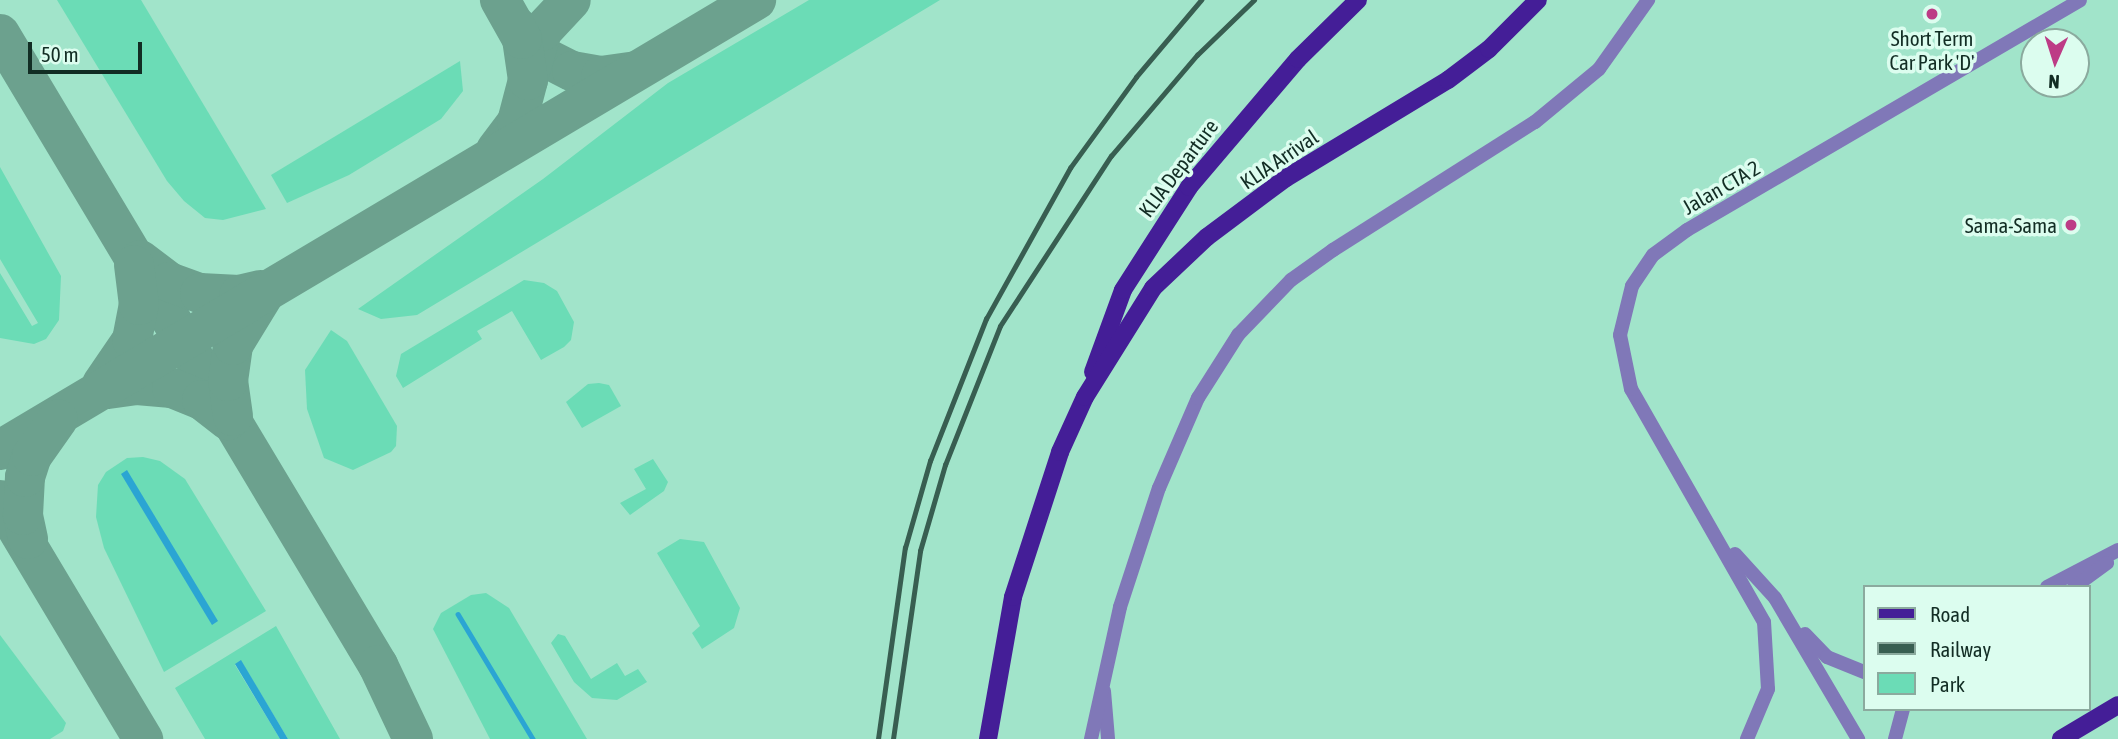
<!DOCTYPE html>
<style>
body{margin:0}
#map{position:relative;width:2118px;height:739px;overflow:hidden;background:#a1e4ca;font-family:"Asap Condensed",sans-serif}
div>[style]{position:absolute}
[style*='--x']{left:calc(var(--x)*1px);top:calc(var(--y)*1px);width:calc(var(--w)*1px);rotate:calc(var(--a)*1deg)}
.green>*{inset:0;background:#6bdcb6}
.water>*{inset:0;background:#2ba5d3}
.stream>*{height:4.5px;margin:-2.25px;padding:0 2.25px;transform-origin:2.25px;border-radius:2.25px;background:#2ba5d3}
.taxiway>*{height:40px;margin:-20px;padding:0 20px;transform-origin:20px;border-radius:20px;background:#6ca18e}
.minor>*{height:14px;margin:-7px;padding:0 7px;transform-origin:7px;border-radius:7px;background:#8078b8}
.primary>*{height:18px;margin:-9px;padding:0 9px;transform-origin:9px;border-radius:9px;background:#441e97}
.rail>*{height:4.5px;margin:-2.25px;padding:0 2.25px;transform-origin:2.25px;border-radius:2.25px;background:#385e51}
.dots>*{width:19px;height:19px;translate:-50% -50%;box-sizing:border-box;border:4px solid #dcfdef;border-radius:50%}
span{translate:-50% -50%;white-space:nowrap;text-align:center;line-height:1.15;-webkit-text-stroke:7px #dcfdef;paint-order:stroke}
.poi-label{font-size:21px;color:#122d24}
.right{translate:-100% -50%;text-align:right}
.street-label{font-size:21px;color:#122d24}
.legend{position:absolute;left:1863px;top:585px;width:228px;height:126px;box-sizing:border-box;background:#dcfdef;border:2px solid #8baa9e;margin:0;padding:9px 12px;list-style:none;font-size:21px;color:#122d24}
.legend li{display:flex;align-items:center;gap:14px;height:35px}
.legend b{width:35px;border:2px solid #8baa9e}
.north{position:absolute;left:2020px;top:28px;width:70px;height:70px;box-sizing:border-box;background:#dcfdef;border:2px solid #8baa9e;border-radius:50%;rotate:183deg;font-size:19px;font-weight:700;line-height:28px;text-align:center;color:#122d24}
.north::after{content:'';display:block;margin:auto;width:24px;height:32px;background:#bd3c86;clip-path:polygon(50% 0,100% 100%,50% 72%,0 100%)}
.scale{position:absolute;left:28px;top:42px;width:114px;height:32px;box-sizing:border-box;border:4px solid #122d24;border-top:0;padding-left:9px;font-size:21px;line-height:24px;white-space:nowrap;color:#122d24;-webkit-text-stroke:5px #dcfdef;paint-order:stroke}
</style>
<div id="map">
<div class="green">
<div style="clip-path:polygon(57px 0,141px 0,266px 209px,223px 220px,205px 218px,184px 201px,167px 181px)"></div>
<div style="clip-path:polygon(809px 0,940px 0,417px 315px,381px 319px,358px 309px,543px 179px,668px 83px)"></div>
<div style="clip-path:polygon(460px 61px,463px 91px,441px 119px,349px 175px,287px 203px,271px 175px)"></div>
<div style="clip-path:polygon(0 167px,61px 276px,59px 320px,46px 339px,34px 344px,0 338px,0 273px,32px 326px,38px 323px,0 259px)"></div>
<div style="clip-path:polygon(524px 280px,544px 283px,557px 291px,574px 322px,571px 340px,564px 347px,541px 360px,512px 311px,477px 331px,482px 339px,403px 388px,396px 376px,401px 354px)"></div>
<div style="clip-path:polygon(331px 330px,347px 341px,397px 426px,396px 446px,391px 452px,353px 470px,324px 458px,307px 409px,305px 370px)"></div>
<div style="clip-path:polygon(599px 383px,609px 385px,621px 406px,582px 428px,566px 402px,588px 384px)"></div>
<div style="clip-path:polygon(143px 457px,160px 461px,185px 479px,266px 611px,164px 672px,104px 548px,96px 517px,98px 485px,106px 472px,127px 458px)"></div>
<div style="clip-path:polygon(653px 459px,668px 482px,664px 491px,630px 515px,620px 503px,646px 489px,634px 469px)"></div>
<div style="clip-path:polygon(680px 539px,704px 542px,740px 608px,734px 628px,702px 649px,692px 633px,700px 626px,657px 553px)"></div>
<div style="clip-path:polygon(486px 593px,509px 608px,587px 739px,490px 739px,433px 629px,441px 613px,471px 595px)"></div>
<div style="clip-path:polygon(276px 626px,340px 739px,288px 739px,241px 661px,235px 665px,280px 739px,205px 739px,175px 688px)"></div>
<div style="clip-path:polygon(558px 634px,565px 636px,591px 679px,617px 663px,625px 676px,638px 669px,647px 682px,617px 700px,592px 698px,574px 682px,551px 643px)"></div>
<div style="clip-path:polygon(0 635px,66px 723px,63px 731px,50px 739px,0 739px)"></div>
</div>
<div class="water">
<div style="clip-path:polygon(127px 470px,218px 621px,212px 625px,121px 474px)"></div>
<div style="clip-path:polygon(241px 660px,288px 739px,280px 739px,235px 664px)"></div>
</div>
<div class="stream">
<div style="--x:458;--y:614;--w:146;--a:59"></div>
</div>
<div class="taxiway">
<div style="--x:516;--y:26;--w:44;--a:46.8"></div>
<div style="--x:546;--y:58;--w:29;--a:27"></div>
<div style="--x:572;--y:71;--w:29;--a:10"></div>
<div style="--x:601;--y:76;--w:34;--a:-8"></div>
<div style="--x:0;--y:34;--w:736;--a:59.08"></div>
<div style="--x:378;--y:665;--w:82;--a:64.7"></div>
<div style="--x:529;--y:74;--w:45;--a:-73.2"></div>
<div style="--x:542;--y:31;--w:42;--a:-46.9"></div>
<div style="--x:496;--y:150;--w:35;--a:-53"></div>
<div style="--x:517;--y:122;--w:43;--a:-75.3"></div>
<div style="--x:528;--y:80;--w:41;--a:-98.3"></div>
<div style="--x:522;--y:39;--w:45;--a:-119.4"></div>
<div style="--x:140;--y:260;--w:36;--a:37"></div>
<div style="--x:169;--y:282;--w:33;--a:20"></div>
<div style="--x:200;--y:293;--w:39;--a:3"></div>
<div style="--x:239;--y:295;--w:22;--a:-13"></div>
<div style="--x:102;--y:384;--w:53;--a:-55.7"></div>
<div style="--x:132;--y:340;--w:36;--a:-79"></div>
<div style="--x:139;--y:305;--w:40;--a:-97.1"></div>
<div style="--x:108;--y:389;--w:29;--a:-8"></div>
<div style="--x:137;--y:385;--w:35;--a:5"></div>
<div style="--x:172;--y:388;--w:32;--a:22"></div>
<div style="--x:202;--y:400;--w:33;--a:38"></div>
<div style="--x:233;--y:416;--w:35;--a:-98"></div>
<div style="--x:228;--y:381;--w:36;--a:-82"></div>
<div style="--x:233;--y:345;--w:57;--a:-58.5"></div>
<div style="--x:0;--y:450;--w:880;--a:-30.76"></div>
<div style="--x:0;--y:500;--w:279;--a:59.1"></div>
<div style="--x:28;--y:539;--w:25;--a:-102"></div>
<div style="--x:23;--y:515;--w:38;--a:-87"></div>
<div style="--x:25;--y:477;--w:22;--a:-72"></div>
<div style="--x:32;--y:456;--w:45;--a:-54.9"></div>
</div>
<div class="minor">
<div style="--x:1735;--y:554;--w:59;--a:47.7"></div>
<div style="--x:1775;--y:598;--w:164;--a:59.5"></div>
<div style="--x:2047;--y:587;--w:80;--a:-27.5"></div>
<div style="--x:2074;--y:587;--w:41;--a:-36"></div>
<div style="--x:1805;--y:634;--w:32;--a:46"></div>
<div style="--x:1827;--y:657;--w:40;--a:22"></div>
<div style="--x:1104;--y:691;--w:48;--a:85.2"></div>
<div style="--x:1091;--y:739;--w:135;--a:-77.6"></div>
<div style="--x:1120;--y:607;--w:125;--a:-71.9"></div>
<div style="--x:1159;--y:488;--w:98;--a:-66.6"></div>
<div style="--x:1198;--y:398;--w:75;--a:-57.6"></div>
<div style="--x:1238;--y:335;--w:76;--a:-46.1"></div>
<div style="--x:1291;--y:280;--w:52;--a:-35.5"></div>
<div style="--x:1333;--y:250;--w:239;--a:-32.4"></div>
<div style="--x:1535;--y:122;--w:83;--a:-39.6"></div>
<div style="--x:1599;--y:69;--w:85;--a:-54.6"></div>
<div style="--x:1747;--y:739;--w:54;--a:-67.2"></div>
<div style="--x:1768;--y:689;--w:67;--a:-93.4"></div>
<div style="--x:1764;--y:622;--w:268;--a:-119.7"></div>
<div style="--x:1631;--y:389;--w:55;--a:-101.5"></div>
<div style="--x:1620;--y:335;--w:50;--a:-76.2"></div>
<div style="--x:1632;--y:286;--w:37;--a:-56"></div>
<div style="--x:1653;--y:255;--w:42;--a:-36.3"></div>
<div style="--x:1687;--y:230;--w:455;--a:-30.3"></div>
<div style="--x:1895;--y:739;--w:31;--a:-75"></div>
</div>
<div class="primary">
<div style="--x:1093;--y:372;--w:87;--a:-69.9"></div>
<div style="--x:1123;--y:290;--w:122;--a:-57.3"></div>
<div style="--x:1189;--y:187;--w:168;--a:-49.6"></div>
<div style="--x:1298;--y:59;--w:84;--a:-44.5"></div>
<div style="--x:988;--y:739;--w:144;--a:-80"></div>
<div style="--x:1013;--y:597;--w:152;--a:-72"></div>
<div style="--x:1060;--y:452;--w:60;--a:-65.6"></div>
<div style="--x:1085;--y:397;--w:128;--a:-58"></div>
<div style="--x:1153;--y:288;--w:74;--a:-43.4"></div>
<div style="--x:1207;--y:237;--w:99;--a:-36.8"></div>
<div style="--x:1286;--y:178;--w:189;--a:-31.2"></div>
<div style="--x:1448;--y:80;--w:51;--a:-37.1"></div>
<div style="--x:1489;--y:49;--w:69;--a:-45"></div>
<div style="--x:2061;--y:739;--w:66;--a:-30.8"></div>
</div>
<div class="rail">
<div style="--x:878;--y:739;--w:193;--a:-82"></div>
<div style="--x:905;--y:548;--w:91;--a:-74"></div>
<div style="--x:930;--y:461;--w:153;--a:-68.5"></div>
<div style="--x:986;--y:319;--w:173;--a:-60.9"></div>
<div style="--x:1070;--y:168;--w:112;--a:-54"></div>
<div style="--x:1136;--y:77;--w:101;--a:-49.8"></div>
<div style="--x:893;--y:739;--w:190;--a:-81.8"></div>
<div style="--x:920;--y:551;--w:90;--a:-73.8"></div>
<div style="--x:945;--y:465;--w:149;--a:-68.4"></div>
<div style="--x:1000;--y:326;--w:203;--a:-56.9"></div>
<div style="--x:1111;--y:156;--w:133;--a:-49.6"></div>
<div style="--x:1197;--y:55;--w:79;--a:-44"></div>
</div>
<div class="dots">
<div style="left:1932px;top:14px;background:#bd3c86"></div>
<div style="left:2071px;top:225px;background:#bd3c86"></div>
</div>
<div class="poi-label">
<span style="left:1932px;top:50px">Short Term<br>Car Park 'D'</span>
<span class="right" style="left:2057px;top:225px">Sama-Sama</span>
</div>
<div class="street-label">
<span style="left:1279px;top:159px;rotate:-34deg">KLIA Arrival</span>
<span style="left:1178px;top:168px;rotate:-53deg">KLIA Departure</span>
<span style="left:1721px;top:187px;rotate:-30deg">Jalan CTA 2</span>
</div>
<ul class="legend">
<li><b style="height:9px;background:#441e97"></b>Road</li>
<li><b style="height:9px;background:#385e51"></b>Railway</li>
<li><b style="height:19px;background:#6bdcb6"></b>Park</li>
</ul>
<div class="north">N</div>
<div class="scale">50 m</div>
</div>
